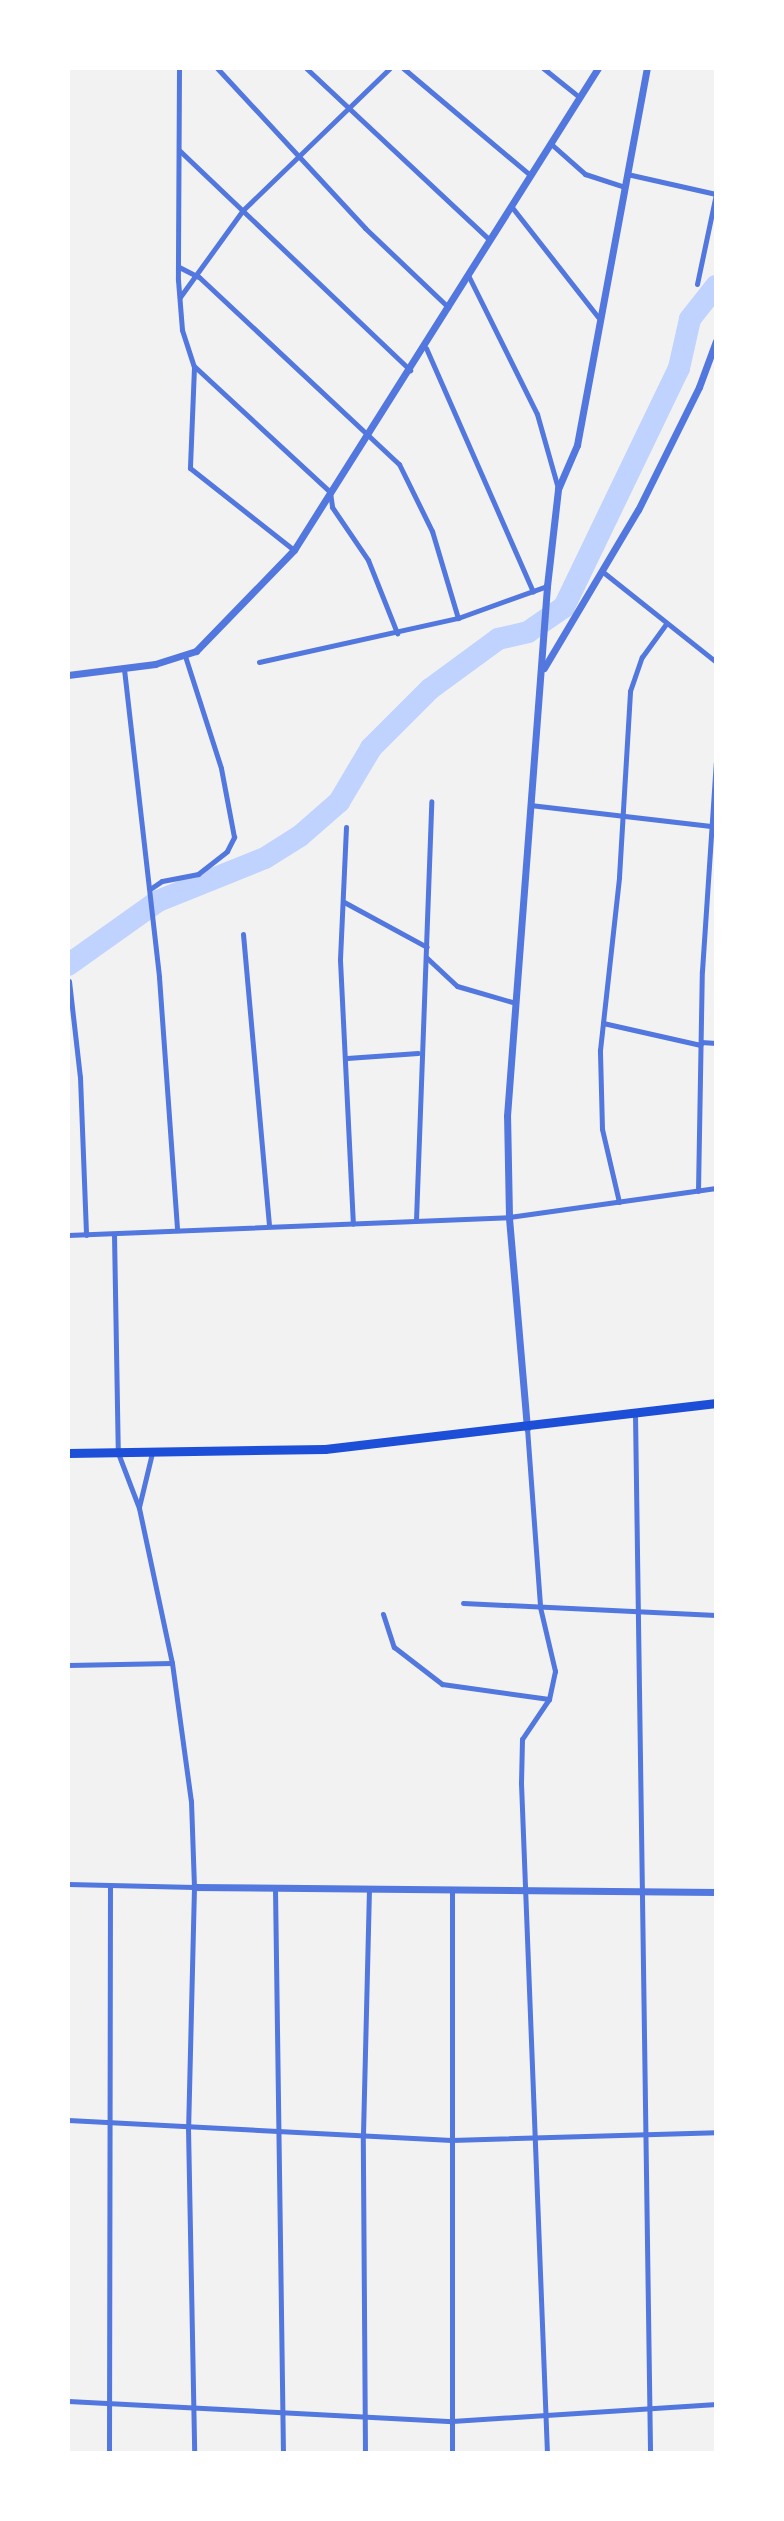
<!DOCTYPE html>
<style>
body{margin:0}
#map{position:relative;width:784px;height:2521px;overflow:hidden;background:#f2f2f2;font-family:Poppins,sans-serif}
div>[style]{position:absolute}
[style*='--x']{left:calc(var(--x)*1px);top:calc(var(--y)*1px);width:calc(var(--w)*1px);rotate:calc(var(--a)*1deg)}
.river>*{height:22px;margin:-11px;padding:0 11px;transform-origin:11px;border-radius:11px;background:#bfd3fe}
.minor>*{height:5px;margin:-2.5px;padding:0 2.5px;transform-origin:2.5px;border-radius:2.5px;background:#5277de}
.tertiary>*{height:7px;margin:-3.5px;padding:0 3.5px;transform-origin:3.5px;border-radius:3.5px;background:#5277de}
.trunk>*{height:9px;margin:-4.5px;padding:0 4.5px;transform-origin:4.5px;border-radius:4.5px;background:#1d4ed8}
span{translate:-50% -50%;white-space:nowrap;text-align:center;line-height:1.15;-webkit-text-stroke:8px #fff;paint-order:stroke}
.frame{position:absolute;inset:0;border:70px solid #fff;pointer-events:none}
</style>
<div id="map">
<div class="river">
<div style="--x:68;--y:965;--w:110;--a:-35.4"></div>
<div style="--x:158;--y:901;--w:115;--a:-21.9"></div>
<div style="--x:265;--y:858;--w:41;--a:-32.2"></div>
<div style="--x:300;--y:836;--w:52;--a:-41.1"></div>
<div style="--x:339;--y:802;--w:63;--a:-59.3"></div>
<div style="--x:371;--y:748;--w:83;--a:-45"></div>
<div style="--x:430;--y:689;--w:84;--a:-36.3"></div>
<div style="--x:498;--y:639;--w:31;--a:-13"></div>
<div style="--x:528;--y:632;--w:44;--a:-34.8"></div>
<div style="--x:564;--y:607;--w:265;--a:-64.3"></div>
<div style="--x:679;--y:368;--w:50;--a:-77.3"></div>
<div style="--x:690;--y:319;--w:42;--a:-51.8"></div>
</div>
<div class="minor">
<div style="--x:179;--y:68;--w:212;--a:90.3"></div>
<div style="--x:178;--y:280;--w:50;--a:85.4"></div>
<div style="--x:182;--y:330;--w:38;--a:72"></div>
<div style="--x:194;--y:366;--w:185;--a:42.8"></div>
<div style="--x:330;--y:492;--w:15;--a:82"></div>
<div style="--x:332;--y:507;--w:64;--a:55.8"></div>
<div style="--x:368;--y:560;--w:79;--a:68.3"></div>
<div style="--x:217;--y:68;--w:218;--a:47.2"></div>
<div style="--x:365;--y:228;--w:115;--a:43.6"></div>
<div style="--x:306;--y:68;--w:250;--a:43.1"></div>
<div style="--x:403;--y:68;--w:166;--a:40.1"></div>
<div style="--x:543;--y:68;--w:45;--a:38.7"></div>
<div style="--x:550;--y:143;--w:47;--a:41.5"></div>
<div style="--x:585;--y:174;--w:39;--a:18"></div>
<div style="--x:180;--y:151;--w:318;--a:43.6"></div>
<div style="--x:627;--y:174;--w:91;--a:12.7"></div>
<div style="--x:511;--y:206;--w:141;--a:51.9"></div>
<div style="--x:179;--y:267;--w:22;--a:27"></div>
<div style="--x:199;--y:277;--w:274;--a:43.1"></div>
<div style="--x:399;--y:464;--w:75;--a:63.8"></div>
<div style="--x:432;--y:531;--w:91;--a:73.4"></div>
<div style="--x:468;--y:275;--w:155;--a:63.6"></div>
<div style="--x:537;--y:414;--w:77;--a:74.2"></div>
<div style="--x:697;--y:284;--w:92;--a:-78.1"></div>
<div style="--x:180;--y:297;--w:107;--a:-54.1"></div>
<div style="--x:243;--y:210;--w:204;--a:-44"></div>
<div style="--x:426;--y:348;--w:266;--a:66.3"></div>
<div style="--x:194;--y:367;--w:101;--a:92.3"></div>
<div style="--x:190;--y:468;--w:132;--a:38.3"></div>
<div style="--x:603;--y:572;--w:144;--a:38.5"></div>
<div style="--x:259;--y:662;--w:204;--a:-12.5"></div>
<div style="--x:458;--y:618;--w:95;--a:-19.8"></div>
<div style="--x:124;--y:669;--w:310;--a:83.5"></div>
<div style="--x:159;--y:977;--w:254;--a:85.9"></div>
<div style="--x:530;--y:805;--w:182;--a:6.6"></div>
<div style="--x:346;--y:827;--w:133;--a:92.6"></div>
<div style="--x:340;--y:960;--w:264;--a:87.2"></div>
<div style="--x:150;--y:889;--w:14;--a:-34"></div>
<div style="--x:162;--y:881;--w:37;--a:-11"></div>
<div style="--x:198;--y:874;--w:37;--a:-38"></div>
<div style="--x:227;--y:851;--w:16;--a:-63"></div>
<div style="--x:234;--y:837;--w:70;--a:-100.7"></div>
<div style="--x:221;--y:768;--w:118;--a:-107.8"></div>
<div style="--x:344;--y:902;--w:94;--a:28.5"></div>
<div style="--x:243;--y:934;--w:293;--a:84.9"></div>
<div style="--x:427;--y:958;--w:41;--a:43"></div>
<div style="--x:457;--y:986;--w:57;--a:16.2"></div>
<div style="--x:69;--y:981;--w:97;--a:83.5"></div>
<div style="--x:80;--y:1077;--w:158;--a:87.8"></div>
<div style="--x:603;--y:1023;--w:100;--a:12.7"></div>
<div style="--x:701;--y:1042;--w:15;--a:4"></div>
<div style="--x:347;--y:1058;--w:71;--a:-4"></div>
<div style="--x:698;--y:1191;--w:220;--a:-89"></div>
<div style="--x:702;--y:971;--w:209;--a:-86.2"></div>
<div style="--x:619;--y:1202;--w:75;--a:-103.1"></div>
<div style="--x:602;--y:1129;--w:79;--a:-91.5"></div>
<div style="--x:600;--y:1050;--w:174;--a:-83.7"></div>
<div style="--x:619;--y:877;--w:186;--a:-86.6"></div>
<div style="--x:630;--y:691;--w:36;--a:-71"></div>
<div style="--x:642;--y:657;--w:41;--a:-54"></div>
<div style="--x:416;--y:1220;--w:419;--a:-87.9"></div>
<div style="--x:114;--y:1234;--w:219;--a:89"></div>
<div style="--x:118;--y:1453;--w:59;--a:69.1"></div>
<div style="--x:139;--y:1508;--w:158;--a:78"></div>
<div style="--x:172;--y:1663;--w:139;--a:82.2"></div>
<div style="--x:191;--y:1801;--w:86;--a:88"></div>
<div style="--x:194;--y:1887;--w:241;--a:91.4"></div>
<div style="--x:188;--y:2128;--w:325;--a:88.9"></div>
<div style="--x:68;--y:1235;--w:441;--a:-2.3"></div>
<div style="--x:509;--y:1217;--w:209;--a:-8"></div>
<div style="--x:635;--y:1414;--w:1039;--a:89.17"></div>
<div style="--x:527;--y:1428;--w:179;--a:85.8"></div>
<div style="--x:540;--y:1607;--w:66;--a:76.8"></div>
<div style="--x:555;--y:1671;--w:29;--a:102"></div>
<div style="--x:549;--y:1699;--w:48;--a:124"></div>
<div style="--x:522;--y:1739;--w:44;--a:91.3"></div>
<div style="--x:521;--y:1783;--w:671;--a:87.78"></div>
<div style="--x:139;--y:1507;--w:56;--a:-76.5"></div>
<div style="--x:463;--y:1603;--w:253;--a:2.7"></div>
<div style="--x:383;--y:1614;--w:35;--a:72"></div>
<div style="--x:394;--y:1647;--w:61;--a:37.6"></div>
<div style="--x:442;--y:1684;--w:108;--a:8"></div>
<div style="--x:68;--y:1665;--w:104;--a:-1.1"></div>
<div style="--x:68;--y:1884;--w:126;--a:1.4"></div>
<div style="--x:275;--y:1888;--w:565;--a:89.19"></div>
<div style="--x:452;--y:1890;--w:563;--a:90"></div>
<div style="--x:68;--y:2120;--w:384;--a:3"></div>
<div style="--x:451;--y:2140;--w:265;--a:-1.7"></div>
<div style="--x:68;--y:2401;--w:385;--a:3"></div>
<div style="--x:452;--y:2421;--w:265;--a:-3.7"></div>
<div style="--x:109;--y:2453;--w:567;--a:-89.9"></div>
<div style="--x:365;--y:2453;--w:319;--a:-90.4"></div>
<div style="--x:363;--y:2134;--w:243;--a:-88.6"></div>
</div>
<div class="tertiary">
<div style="--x:544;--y:668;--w:184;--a:-59.3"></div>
<div style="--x:638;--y:510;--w:137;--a:-63.6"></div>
<div style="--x:699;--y:387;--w:49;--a:-69.7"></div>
<div style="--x:68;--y:675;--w:88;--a:-7.2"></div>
<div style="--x:155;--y:664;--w:43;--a:-17.6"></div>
<div style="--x:196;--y:651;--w:141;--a:-45.9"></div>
<div style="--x:294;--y:550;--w:570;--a:-57.76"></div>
<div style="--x:527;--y:1428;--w:212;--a:-94.9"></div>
<div style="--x:509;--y:1217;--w:101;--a:-91.1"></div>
<div style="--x:507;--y:1116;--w:532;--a:-85.68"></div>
<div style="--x:547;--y:586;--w:98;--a:-83.5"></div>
<div style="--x:558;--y:489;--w:48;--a:-66.6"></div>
<div style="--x:577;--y:445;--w:383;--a:-79.5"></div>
<div style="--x:194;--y:1887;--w:522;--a:0.55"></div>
</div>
<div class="trunk">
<div style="--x:68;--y:1453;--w:257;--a:-0.9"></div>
<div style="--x:325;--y:1449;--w:394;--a:-6.7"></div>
</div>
<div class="frame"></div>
</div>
